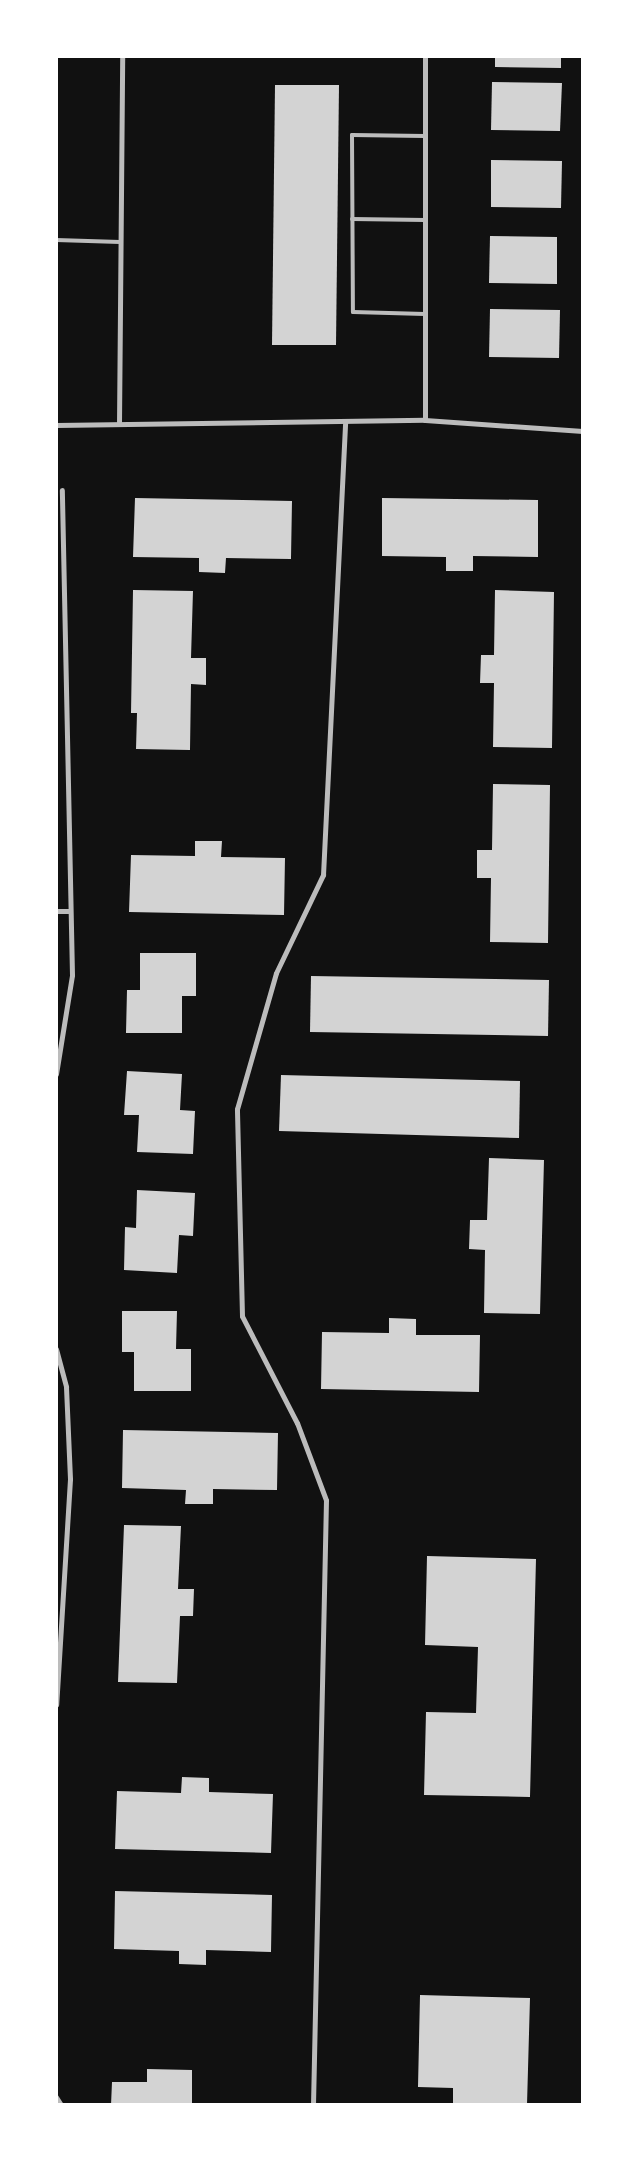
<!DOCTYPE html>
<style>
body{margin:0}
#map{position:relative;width:639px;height:2161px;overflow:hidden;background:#111;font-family:Quicksand,sans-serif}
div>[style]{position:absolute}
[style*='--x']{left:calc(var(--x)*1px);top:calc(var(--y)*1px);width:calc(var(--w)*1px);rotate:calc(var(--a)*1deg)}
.building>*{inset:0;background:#d3d3d3}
.service>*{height:4px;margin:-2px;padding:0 2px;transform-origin:2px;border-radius:2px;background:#bcbcbc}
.minor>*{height:5px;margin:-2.5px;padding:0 2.5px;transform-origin:2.5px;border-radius:2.5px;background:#bcbcbc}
span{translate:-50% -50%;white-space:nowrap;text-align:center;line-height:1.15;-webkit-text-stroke:5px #fff;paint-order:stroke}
.frame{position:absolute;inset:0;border:58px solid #fff;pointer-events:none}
</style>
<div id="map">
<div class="building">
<div style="clip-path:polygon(495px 56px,561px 56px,561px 68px,495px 67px)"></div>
<div style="clip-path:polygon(492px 82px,562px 83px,560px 131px,491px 130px)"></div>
<div style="clip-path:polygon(275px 85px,339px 85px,336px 345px,272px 345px)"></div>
<div style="clip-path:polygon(491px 160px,562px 161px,561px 208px,491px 207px)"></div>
<div style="clip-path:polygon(490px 236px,557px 237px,557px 284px,489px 283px)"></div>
<div style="clip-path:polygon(490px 309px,560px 310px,559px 358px,489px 357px)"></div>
<div style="clip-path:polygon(135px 498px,292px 501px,291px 559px,226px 558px,225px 573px,199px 572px,199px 558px,133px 557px)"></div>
<div style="clip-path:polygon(382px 498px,538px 500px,538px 557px,473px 556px,473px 571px,446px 571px,446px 557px,382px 556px)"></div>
<div style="clip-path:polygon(133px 590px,193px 591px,191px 658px,206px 658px,206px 685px,191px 684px,190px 750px,136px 749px,137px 713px,131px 713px)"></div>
<div style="clip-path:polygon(495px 590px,554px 592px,552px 748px,493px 747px,494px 683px,480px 683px,481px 655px,494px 655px)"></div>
<div style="clip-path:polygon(493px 784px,550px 785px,548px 943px,490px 942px,491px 878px,477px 878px,477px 850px,492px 850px)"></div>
<div style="clip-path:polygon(195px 841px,222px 841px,221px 857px,285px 858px,284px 915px,129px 912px,131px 855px,195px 856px)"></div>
<div style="clip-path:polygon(140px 953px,196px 953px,196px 996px,182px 996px,182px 1033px,126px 1033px,127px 990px,140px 990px)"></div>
<div style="clip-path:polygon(311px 976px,549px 980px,548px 1036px,310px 1032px)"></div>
<div style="clip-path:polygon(127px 1071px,182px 1074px,180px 1110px,195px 1111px,193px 1154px,137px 1152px,139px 1115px,124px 1115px)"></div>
<div style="clip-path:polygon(281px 1075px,520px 1081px,519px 1138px,279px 1131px)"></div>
<div style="clip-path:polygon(489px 1158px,544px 1160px,540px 1314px,484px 1313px,485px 1250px,469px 1249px,470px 1220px,487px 1220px)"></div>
<div style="clip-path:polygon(137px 1190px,195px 1193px,193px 1236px,179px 1235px,177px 1273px,124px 1270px,125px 1227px,136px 1228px)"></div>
<div style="clip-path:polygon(122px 1311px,177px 1311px,176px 1349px,191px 1349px,191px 1391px,134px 1391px,134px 1352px,122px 1352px)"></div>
<div style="clip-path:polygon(389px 1318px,416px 1319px,416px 1335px,480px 1335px,479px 1392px,321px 1389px,322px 1332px,389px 1333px)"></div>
<div style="clip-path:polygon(123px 1430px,278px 1433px,277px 1490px,213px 1489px,213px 1504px,185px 1504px,186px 1490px,122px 1488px)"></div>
<div style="clip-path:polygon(124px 1525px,181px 1526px,178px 1589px,194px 1589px,193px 1616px,180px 1616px,177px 1683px,118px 1682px)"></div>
<div style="clip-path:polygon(427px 1556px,536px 1559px,530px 1797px,424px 1795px,426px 1712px,476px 1713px,478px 1647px,425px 1645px)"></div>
<div style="clip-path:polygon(182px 1777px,209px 1778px,209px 1792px,273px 1794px,271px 1853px,115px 1849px,117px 1791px,181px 1793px)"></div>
<div style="clip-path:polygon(115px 1891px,272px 1895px,271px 1952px,206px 1950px,206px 1965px,179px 1964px,179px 1951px,114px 1949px)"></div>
<div style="clip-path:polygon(420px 1995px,530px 1998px,527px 2105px,453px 2105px,453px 2088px,418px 2087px)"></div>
<div style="clip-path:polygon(147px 2069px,192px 2070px,192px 2105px,111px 2105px,112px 2082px,147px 2082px)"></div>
</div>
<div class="service">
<div style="--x:425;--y:136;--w:73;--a:-179.2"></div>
<div style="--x:352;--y:135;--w:177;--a:89.7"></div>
<div style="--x:353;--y:312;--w:72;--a:1.6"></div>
<div style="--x:352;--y:219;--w:73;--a:0.8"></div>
<div style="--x:56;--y:240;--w:64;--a:1.8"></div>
</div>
<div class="minor">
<div style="--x:425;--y:56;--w:364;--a:90"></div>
<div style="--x:119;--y:424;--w:368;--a:-89.5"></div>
<div style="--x:56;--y:425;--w:369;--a:-0.8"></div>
<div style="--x:425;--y:420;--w:158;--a:4"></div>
<div style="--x:56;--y:911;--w:14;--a:0"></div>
<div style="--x:56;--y:1074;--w:100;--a:-80.8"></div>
<div style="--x:72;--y:975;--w:485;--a:-91.2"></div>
<div style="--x:56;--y:1349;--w:39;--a:75"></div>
<div style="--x:66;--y:1387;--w:92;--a:87.5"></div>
<div style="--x:70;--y:1479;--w:226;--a:93.5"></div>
<div style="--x:56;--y:2097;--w:9;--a:58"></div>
<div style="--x:313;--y:2105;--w:605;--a:-88.77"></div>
<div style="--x:326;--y:1500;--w:82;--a:-110.6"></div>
<div style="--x:297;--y:1423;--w:120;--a:-117.2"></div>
<div style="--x:242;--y:1316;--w:207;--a:-91.4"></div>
<div style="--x:237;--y:1109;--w:141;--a:-74"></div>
<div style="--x:276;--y:973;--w:109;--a:-64.4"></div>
<div style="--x:323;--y:875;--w:453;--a:-87.2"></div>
</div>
<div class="frame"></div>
</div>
